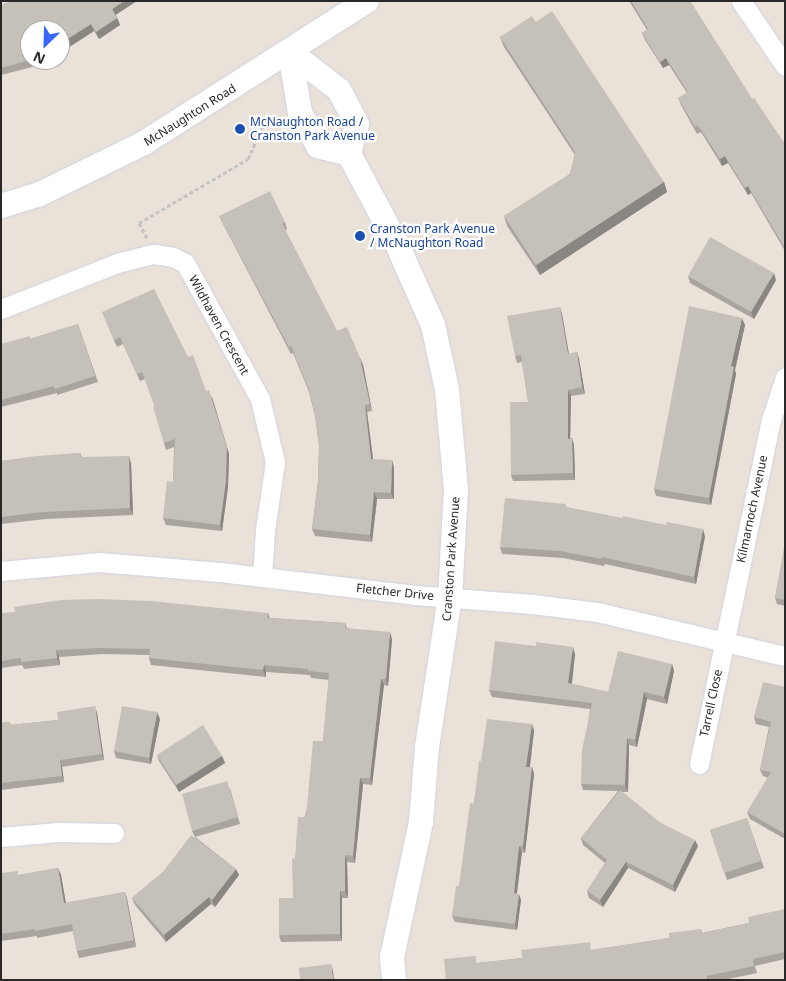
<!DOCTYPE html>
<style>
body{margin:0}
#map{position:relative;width:786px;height:981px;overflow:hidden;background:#eae2d9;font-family:"Noto Sans",sans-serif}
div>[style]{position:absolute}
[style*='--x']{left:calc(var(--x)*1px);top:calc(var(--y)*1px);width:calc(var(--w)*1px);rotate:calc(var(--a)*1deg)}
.path>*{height:3px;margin-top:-1.5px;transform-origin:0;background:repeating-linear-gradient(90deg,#c3c3c3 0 4px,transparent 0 6.5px)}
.roads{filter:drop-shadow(0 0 1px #ced3e1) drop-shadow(0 0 1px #ced3e1)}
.minor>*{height:19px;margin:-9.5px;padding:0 9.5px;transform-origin:9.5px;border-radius:9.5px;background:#fff}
.tertiary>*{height:24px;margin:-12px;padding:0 12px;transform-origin:12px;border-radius:12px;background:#fff}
.wall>*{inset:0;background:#a9a59e}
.shaded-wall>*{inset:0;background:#8a8681}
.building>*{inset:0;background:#c5c0b8}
.dots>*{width:14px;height:14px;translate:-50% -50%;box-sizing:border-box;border:2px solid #fff;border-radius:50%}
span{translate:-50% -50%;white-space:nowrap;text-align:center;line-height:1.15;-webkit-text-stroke:4.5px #fff;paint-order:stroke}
.street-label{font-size:12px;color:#282828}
.transit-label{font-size:12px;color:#164399}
.left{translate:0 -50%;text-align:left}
.frame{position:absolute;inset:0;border:2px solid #282828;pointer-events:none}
.north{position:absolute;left:20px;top:20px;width:50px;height:50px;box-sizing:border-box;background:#fff;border:1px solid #a9a9a9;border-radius:50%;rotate:204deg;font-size:14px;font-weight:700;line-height:20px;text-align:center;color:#282828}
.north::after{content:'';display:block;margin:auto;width:18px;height:22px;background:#3768f9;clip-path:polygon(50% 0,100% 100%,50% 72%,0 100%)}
</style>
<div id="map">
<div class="path">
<div style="--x:147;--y:238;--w:17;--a:-118"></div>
<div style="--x:139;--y:223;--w:126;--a:-30.4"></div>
<div style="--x:248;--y:159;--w:35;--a:-66"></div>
</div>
<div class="roads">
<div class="minor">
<div style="--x:741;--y:1;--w:78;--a:55.9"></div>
<div style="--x:1;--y:309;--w:125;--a:-21.6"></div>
<div style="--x:117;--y:263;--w:38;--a:-14"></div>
<div style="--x:154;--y:254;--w:19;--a:9"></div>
<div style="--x:173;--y:257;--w:13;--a:27"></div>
<div style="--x:185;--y:263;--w:155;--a:61.1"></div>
<div style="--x:260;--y:399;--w:65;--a:76.6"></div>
<div style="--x:275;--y:462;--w:69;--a:98.4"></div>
<div style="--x:265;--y:530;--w:47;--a:93.7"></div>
<div style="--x:1;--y:571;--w:98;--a:-5.2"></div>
<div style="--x:99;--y:562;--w:121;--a:4.7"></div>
<div style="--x:220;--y:572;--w:196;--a:6.7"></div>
<div style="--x:415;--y:595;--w:117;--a:4.4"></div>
<div style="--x:532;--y:604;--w:65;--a:7"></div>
<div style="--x:597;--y:612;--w:193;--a:13.2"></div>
<div style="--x:699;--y:764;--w:348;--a:-78.2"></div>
<div style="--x:770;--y:423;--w:48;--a:-71.9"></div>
<div style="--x:1;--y:837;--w:57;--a:-5"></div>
<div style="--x:58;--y:832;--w:56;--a:1"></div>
</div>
<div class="tertiary">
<div style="--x:290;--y:52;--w:62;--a:37.8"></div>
<div style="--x:339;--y:90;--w:38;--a:62"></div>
<div style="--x:357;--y:124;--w:31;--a:105"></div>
<div style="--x:349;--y:154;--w:100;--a:61.9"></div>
<div style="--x:396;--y:242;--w:91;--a:66"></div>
<div style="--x:433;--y:325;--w:66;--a:77.7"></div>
<div style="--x:447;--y:389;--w:101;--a:84.9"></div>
<div style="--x:456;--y:490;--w:107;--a:93.2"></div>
<div style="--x:450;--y:597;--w:152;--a:98.7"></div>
<div style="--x:427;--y:747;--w:75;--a:94.6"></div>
<div style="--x:421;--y:822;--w:138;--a:102.1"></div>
<div style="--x:392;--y:957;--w:23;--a:85"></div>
<div style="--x:290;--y:52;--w:62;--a:80.7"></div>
<div style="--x:300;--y:113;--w:38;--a:61"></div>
<div style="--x:318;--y:146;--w:32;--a:14"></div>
<div style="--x:1;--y:206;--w:39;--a:-17"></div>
<div style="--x:38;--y:195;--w:118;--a:-26.1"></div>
<div style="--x:144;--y:143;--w:264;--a:-32.5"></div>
</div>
</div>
<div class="wall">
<div style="clip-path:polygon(629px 1px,690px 1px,752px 99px,785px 144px,785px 251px,751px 193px,748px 195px,728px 163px,722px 166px,701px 132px,697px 134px,681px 105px,678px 98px,687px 93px,669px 65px,663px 68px,645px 40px,642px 33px,647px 30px)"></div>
<div style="clip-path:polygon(1px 5px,116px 15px,120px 25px,99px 39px,94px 31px,60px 53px,60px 30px,30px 60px,47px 60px,32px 67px,1px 75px)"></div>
<div style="clip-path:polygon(536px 22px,664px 182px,667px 192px,540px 275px,507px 226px,504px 216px,570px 174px,575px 155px,504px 47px,500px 37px)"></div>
<div style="clip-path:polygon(219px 216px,285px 222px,287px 229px,285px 230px,337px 331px,360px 358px,363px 365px,372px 411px,367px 412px,373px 460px,394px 467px,394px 499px,377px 499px,372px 542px,315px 536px,312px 529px,318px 481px,319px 445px,315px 416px,309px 392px,293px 353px,291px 354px,222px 222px)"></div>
<div style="clip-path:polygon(688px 276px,776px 280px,754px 319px,690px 283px)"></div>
<div style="clip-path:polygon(560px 307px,562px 314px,569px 354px,577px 352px,579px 359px,585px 394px,571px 396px,570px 438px,572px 438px,574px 445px,575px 480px,513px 481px,511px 475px,528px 402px,522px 362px,517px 363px,515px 356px)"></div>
<div style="clip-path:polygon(102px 312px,188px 357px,206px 391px,212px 397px,229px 454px,228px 487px,222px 531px,166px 525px,163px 518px,173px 482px,174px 447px,166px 450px,164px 443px,155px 407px,145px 379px,140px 381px,123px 344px,117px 347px)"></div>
<div style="clip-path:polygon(78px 324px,98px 382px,57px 395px,57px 393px,1px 407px,1px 344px,30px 339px)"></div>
<div style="clip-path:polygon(745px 325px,735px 370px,736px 374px,711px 505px,656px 496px,654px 489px)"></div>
<div style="clip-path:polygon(80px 453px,82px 457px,131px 463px,133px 515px,46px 519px,1px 524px,1px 461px)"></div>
<div style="clip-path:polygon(565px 504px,566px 507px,705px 536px,696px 584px,605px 564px,604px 566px,563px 558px,502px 554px,500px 547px)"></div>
<div style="clip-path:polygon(785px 547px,785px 606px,777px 604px,775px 598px)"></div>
<div style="clip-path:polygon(1px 613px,268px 613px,270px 618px,345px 623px,347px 628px,392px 639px,388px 686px,384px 685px,372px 785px,363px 784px,355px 863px,347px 862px,348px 898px,342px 898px,342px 941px,281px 942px,279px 935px,293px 898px,295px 858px,323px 741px,329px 680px,311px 678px,310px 675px,266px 672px,266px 677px,151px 665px,149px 658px,149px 655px,103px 654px,59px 657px,60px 665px,24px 669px,22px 665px,1px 668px)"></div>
<div style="clip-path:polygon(575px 654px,572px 684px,608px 692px,672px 664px,674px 671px,667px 704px,647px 699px,637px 747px,629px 745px,628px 792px,622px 792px,659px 822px,698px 846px,675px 892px,628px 868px,603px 907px,589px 898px,587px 891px,605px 863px,583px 845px,581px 838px,618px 791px,583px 790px,581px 784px,590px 709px,492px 697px,489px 690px)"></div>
<div style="clip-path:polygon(785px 687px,785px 839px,750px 819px,747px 812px,768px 778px,763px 776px,760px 770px,769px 727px,756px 724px,754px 717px)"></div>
<div style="clip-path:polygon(97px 713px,104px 760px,62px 767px,64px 782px,1px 790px,1px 723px,9px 722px,11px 725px,58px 720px)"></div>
<div style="clip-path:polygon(160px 719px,151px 764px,116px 758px,114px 751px)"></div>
<div style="clip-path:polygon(532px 724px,534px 731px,530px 767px,532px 767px,534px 774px,525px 853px,522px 852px,517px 893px,521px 900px,517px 930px,455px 922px,452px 916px,459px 886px,481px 761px)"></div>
<div style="clip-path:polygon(157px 755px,222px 756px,225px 763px,179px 792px,159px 761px)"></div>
<div style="clip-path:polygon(230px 788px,240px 824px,195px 837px,236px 869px,239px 875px,215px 907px,211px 904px,166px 942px,135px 905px,132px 898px,163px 872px,195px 837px,192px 831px)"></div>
<div style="clip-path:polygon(747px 818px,764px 868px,727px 880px,710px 830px)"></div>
<div style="clip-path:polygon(58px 868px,61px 875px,66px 903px,125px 892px,127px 899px,136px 947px,79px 958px,77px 951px,73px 931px,37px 938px,37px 936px,1px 941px,1px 873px,19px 875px)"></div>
<div style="clip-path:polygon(785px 909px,785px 959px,755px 966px,757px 973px,724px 980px,446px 980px,478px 963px,592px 950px,669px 938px,701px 929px,702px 933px,749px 923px)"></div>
</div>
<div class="shaded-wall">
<div style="clip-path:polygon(124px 1px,137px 1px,114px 16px,112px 9px)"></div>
<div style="clip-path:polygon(117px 18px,120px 25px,99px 39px,96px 32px)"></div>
<div style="clip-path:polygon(91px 24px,94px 31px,60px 53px,60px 44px)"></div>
<div style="clip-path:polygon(666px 58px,669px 65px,663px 68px,660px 62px)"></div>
<div style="clip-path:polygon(725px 156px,728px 163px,722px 166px,720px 159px)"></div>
<div style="clip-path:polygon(664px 182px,667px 192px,540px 275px,536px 265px)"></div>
<div style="clip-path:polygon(748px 186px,751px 193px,748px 195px,745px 188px)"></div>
<div style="clip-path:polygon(774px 273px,776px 280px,754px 319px,751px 312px)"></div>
<div style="clip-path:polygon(560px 307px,562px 314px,570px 361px,568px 354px)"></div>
<div style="clip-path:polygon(742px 318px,745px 325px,735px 370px,736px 374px,711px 505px,709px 498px,731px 366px)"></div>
<div style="clip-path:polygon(577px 352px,579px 359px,585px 394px,582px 387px)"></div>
<div style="clip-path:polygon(360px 358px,363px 365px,372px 411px,370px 404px)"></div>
<div style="clip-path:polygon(568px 390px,571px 396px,570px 445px,568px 439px)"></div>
<div style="clip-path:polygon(212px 397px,229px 454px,228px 487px,222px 531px,220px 525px)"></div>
<div style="clip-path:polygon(365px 405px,367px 412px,374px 466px,371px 459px)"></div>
<div style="clip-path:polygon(572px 438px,574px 445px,575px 480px,573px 473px)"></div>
<div style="clip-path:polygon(129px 456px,131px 463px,133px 515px,130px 508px)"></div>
<div style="clip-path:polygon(392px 460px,394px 467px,394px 499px,391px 493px)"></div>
<div style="clip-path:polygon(374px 492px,377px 499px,372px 542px,370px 535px)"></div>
<div style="clip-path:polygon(703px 529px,705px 536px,696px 584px,694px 577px)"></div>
<div style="clip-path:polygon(390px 632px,392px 639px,388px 686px,386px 679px)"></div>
<div style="clip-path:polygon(573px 647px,575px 654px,571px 690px,568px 683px)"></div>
<div style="clip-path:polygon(56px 650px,59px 657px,60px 665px,57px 658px)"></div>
<div style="clip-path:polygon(672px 664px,674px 671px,667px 704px,664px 697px)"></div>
<div style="clip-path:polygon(264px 665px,266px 672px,266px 677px,263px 670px)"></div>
<div style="clip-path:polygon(381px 679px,384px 685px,372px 785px,370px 778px)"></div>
<div style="clip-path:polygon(644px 692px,647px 699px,637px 747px,635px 740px)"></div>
<div style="clip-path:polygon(95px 706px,97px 713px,104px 760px,102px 754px)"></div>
<div style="clip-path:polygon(157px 712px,160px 719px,151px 764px,149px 758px)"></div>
<div style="clip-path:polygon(532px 724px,534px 731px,529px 773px,526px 767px)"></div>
<div style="clip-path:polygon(627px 738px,629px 745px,628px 792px,625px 785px)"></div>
<div style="clip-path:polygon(222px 756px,225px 763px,179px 792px,176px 785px)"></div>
<div style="clip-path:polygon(60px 760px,62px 767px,64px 782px,62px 776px)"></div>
<div style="clip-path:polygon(532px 767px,534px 774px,525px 853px,523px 846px)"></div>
<div style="clip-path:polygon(360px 778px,363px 784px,355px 863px,353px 856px)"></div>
<div style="clip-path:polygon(695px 840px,698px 846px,675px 892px,673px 885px)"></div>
<div style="clip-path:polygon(519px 846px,522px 852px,516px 900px,514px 893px)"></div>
<div style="clip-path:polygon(345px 855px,347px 862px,348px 898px,345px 891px)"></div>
<div style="clip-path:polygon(626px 862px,628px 868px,603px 907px,600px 900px)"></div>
<div style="clip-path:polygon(58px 868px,61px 875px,67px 910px,64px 903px)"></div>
<div style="clip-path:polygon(236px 869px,239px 875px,215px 907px,212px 900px)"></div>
<div style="clip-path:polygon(340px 891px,342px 898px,342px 941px,340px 934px)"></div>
<div style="clip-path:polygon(125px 892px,127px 899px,136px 947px,134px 940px)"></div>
<div style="clip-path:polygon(519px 894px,521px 900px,517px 930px,515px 924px)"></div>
<div style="clip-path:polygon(209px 897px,211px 904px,166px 942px,164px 935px)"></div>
<div style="clip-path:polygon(331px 964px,333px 971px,334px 980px,333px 980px)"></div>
</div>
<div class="building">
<div style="clip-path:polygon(11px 1px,124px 1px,112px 9px,117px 18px,96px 32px,91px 24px,60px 44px,60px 30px,30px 30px,30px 60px,1px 68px,1px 5px)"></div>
<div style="clip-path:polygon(631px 1px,690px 1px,752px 99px,754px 98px,785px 144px,785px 248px,748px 186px,745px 188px,725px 156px,720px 159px,698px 125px,695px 127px,678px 98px,688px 92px,666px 58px,660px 62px,642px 33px,648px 29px)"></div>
<div style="clip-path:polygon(552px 11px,664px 182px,536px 265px,504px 216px,570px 174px,575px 152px,500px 37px,532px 16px,536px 22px)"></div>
<div style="clip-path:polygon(270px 191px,285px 222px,282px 223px,337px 331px,347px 327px,360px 358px,370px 404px,365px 405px,371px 459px,392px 460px,391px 493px,374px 492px,370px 535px,312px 529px,318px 481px,319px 445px,315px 416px,309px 390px,291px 346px,289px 347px,219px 216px)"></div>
<div style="clip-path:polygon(710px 237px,774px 273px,751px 312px,688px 276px)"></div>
<div style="clip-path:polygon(154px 289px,188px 357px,193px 355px,206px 391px,209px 390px,227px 447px,226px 481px,220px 525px,163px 518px,167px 481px,173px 482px,175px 439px,164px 443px,153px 407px,155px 407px,142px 372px,137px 374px,120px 337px,114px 340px,102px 312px)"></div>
<div style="clip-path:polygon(689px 306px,742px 318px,731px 366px,734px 367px,709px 498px,654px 489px)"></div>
<div style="clip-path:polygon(560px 307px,568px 354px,577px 352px,582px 387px,568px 390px,568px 439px,572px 438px,573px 473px,511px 475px,510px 402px,528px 402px,521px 355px,515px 356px,507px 316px)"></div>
<div style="clip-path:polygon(78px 324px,95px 376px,55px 389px,54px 386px,1px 400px,1px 344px,30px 336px,30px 339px)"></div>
<div style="clip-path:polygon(80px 453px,81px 457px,129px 456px,130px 508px,43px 512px,1px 517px,1px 461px,37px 456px)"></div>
<div style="clip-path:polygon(505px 498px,565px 504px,565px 507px,623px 518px,623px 516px,666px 525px,667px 522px,703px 529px,694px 577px,602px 557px,602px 559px,560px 551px,500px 547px)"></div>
<div style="clip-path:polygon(784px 547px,785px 547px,785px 600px,775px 598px)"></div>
<div style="clip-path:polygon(99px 599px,151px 601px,268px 613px,267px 618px,345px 623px,345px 628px,390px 632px,386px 679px,381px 679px,370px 778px,360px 778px,353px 856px,345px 855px,345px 891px,340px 891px,340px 934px,279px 935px,279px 898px,293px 898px,292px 859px,295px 858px,298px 817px,306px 817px,313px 741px,323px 741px,329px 673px,308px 671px,308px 669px,264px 665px,263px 670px,149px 658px,150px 649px,100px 648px,56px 650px,57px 658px,21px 662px,21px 658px,1px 661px,1px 613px,15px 612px,14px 607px,61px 600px)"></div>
<div style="clip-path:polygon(495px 641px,536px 646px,536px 642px,573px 647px,568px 683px,608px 692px,618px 651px,672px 664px,664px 697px,644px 692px,635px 740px,627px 738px,625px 785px,581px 784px,582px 750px,592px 703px,489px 690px)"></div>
<div style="clip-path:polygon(763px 682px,785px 687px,785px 834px,747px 812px,771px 772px,760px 770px,771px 722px,754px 717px)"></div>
<div style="clip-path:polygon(95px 706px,102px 754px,60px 760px,62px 776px,1px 783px,1px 723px,9px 722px,10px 725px,58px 720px,57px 712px)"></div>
<div style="clip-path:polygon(122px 706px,157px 712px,149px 758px,114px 751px)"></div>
<div style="clip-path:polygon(487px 719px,532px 724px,526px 767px,532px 767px,523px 846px,519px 846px,514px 893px,519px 894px,515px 924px,452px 916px,456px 886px,459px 886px,470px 803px,474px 804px,479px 761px,481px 761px)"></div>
<div style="clip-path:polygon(203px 725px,222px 756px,176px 785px,157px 755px)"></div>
<div style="clip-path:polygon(227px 781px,238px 817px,192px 831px,182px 794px)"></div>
<div style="clip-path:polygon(620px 790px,659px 822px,695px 840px,673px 885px,626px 862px,600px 900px,587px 891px,607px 860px,581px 838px)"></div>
<div style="clip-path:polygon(747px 818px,761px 861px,724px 873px,710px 830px)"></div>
<div style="clip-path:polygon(191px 835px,236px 869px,212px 900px,209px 897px,164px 935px,132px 898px,163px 872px)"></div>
<div style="clip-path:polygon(58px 868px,64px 903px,125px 892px,134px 940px,77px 951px,72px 924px,35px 931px,35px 929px,1px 934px,1px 873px,18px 871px,18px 875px)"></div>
<div style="clip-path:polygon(785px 909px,785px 952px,753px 959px,754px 966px,707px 976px,707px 980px,446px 980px,444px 959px,476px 956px,476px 963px,522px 958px,521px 950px,590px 942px,591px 950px,669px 938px,669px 933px,701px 929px,701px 933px,749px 923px,748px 917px)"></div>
<div style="clip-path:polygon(331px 964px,333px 980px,300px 980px,299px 968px)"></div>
</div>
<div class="dots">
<div style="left:240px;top:129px;background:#1a4fb4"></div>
<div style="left:360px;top:236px;background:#1a4fb4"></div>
</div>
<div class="street-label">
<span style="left:190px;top:115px;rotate:-32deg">McNaughton Road</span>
<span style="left:219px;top:325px;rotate:61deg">Wildhaven Crescent</span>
<span style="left:752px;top:509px;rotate:-78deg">Kilmarnoch Avenue</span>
<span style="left:451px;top:559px;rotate:-86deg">Cranston Park Avenue</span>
<span style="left:395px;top:592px;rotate:6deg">Fletcher Drive</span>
<span style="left:711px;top:703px;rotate:-78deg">Tarrell Close</span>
</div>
<div class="transit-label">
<span class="left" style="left:250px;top:129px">McNaughton Road /<br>Cranston Park Avenue</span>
<span class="left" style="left:370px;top:236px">Cranston Park Avenue<br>/ McNaughton Road</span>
</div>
<div class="frame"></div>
<div class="north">N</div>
</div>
